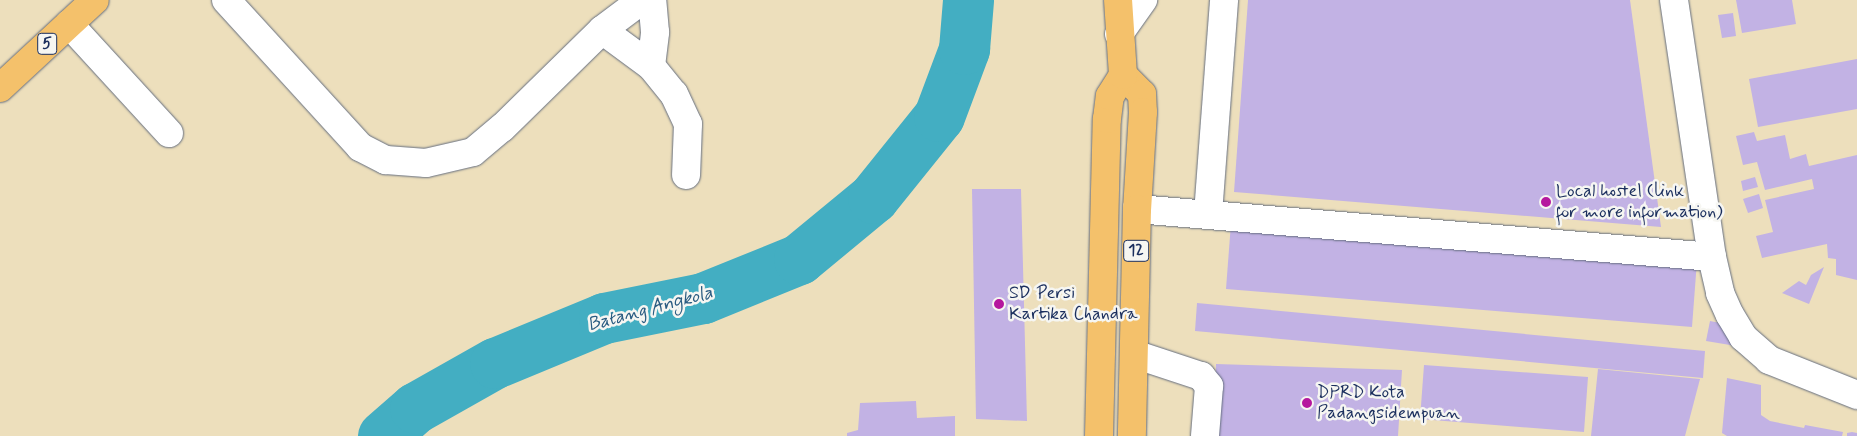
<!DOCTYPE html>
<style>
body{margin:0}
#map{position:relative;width:1857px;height:436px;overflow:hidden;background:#eddfbc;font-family:Mynerve,sans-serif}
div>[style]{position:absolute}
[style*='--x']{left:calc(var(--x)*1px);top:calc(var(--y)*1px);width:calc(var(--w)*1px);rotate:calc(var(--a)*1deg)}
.river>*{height:51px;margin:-25.5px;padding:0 25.5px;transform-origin:25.5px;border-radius:25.5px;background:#43aec2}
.building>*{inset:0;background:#c2b2e4}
.roads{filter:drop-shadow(0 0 1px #646d7f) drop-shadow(0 0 1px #646d7f)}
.minor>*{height:28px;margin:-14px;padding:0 14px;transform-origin:14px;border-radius:14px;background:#fff}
.highway>*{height:28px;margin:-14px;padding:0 14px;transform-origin:14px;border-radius:14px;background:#f4c16b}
.dots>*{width:14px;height:14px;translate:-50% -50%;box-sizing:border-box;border:2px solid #f6f6f2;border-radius:50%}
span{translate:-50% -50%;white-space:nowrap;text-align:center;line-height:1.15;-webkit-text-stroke:5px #f6f6f2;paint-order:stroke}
.shield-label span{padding:1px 4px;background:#f6f6f2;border:1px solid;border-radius:4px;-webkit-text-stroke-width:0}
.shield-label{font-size:16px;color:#1b2f5e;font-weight:700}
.poi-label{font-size:18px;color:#1b2f5e}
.left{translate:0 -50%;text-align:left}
.water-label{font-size:19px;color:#295b81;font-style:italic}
</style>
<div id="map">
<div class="river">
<div style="--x:383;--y:436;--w:43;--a:-41.2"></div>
<div style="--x:415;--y:408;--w:92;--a:-29.4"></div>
<div style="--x:495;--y:363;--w:118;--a:-22.4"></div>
<div style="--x:604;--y:318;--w:101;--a:-11.4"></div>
<div style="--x:703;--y:298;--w:104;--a:-22.1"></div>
<div style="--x:799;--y:259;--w:96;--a:-39.5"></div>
<div style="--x:873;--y:198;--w:105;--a:-51.2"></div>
<div style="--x:939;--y:116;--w:72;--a:-69.5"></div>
<div style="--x:964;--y:49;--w:49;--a:-85.3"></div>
</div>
<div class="building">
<div style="clip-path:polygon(1248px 0,1630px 0,1661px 227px,1234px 192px)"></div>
<div style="clip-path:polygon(1736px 0,1792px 0,1796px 24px,1742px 33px)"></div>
<div style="clip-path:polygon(1733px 13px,1736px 36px,1722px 38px,1718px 15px)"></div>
<div style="clip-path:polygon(1857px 59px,1857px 109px,1758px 127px,1749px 79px)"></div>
<div style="clip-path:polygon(1754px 132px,1757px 141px,1785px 135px,1790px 159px,1806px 154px,1809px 166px,1857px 155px,1857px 280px,1836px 275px,1836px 259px,1828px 258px,1827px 244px,1762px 258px,1756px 236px,1773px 232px,1765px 200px,1814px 189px,1812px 179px,1765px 190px,1757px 162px,1743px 165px,1736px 136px)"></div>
<div style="clip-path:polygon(1755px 177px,1758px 187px,1743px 191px,1741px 181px)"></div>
<div style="clip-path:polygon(972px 189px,1021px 189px,1027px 421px,976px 419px)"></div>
<div style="clip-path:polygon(1759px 194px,1763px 208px,1748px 213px,1743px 199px)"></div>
<div style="clip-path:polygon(1231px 223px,1697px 261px,1692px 327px,1226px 289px)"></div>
<div style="clip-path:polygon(1824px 267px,1809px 304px,1782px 293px,1799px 281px,1806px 285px,1811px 275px)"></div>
<div style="clip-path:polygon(1197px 303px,1705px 351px,1703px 378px,1195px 331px)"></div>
<div style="clip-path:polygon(1710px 321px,1730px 325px,1736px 346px,1706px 341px)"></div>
<div style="clip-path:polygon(1216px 364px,1402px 370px,1398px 436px,1214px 436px)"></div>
<div style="clip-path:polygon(1424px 365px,1588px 377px,1584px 432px,1420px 419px)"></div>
<div style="clip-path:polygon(1598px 369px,1700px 379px,1685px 436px,1591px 436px)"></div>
<div style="clip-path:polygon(1727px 378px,1761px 385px,1761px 415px,1770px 421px,1804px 428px,1805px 425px,1843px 432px,1842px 436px,1727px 436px,1722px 433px)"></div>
<div style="clip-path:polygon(916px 401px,917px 418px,955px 416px,955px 436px,847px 436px,847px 433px,858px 430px,860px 403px)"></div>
<div style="clip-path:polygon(1852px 432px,1857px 433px,1857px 436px,1847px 436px,1847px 433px)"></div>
</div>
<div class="roads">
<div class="minor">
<div style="--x:226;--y:0;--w:199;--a:47.6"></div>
<div style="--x:360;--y:147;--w:29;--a:27"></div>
<div style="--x:386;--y:160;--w:40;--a:4.3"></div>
<div style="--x:426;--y:163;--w:48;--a:-13.2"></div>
<div style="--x:473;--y:152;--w:38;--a:-40"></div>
<div style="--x:502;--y:128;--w:140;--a:-44.4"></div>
<div style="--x:602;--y:30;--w:50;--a:-36.9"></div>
<div style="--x:1674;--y:0;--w:260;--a:81.6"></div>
<div style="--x:1712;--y:257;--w:37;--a:77"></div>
<div style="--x:1720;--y:293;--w:24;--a:66"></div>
<div style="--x:1730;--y:315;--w:26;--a:59"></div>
<div style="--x:1743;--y:337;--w:35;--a:41"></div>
<div style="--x:1769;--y:360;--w:95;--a:21.7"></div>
<div style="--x:69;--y:24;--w:148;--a:47.5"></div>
<div style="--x:602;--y:30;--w:61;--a:36.3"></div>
<div style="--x:651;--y:66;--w:36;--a:51"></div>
<div style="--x:674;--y:94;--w:33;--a:65"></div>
<div style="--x:688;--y:124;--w:51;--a:92.2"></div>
<div style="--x:1119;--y:34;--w:42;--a:-54.8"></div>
<div style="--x:651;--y:66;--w:34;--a:-83"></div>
<div style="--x:655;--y:32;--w:32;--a:-95"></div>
<div style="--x:1137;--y:209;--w:577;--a:4.77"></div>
<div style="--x:1208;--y:214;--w:215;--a:-85.7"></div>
<div style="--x:1134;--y:354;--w:71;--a:18.2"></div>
<div style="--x:1201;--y:376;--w:13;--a:51"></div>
<div style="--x:1209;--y:386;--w:50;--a:94.6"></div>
</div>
<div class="highway">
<div style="--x:1123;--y:75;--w:27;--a:45"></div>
<div style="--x:1142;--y:94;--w:18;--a:87"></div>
<div style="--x:1143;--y:112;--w:97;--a:93.5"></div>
<div style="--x:1137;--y:209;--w:227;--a:91.3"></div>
<div style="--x:0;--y:88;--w:129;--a:-42.8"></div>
<div style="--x:1099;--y:436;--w:317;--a:-88.6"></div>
<div style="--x:1107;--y:119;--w:23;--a:-83"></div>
<div style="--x:1110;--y:96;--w:25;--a:-58"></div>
<div style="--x:1123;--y:75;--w:75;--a:-93.8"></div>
</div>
</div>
<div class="dots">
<div style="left:1546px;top:202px;background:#b5179e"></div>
<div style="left:999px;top:304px;background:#b5179e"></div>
<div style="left:1307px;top:403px;background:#b5179e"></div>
</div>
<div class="shield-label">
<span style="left:47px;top:44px">5</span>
<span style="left:1136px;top:251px">12</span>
</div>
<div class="poi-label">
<span class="left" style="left:1556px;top:202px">Local hostel (link<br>for more information)</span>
<span class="left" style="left:1009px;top:304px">SD Persi<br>Kartika Chandra</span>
<span class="left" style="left:1317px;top:403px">DPRD Kota<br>Padangsidempuan</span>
</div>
<div class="water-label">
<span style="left:650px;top:309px;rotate:-15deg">Batang Angkola</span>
</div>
</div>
